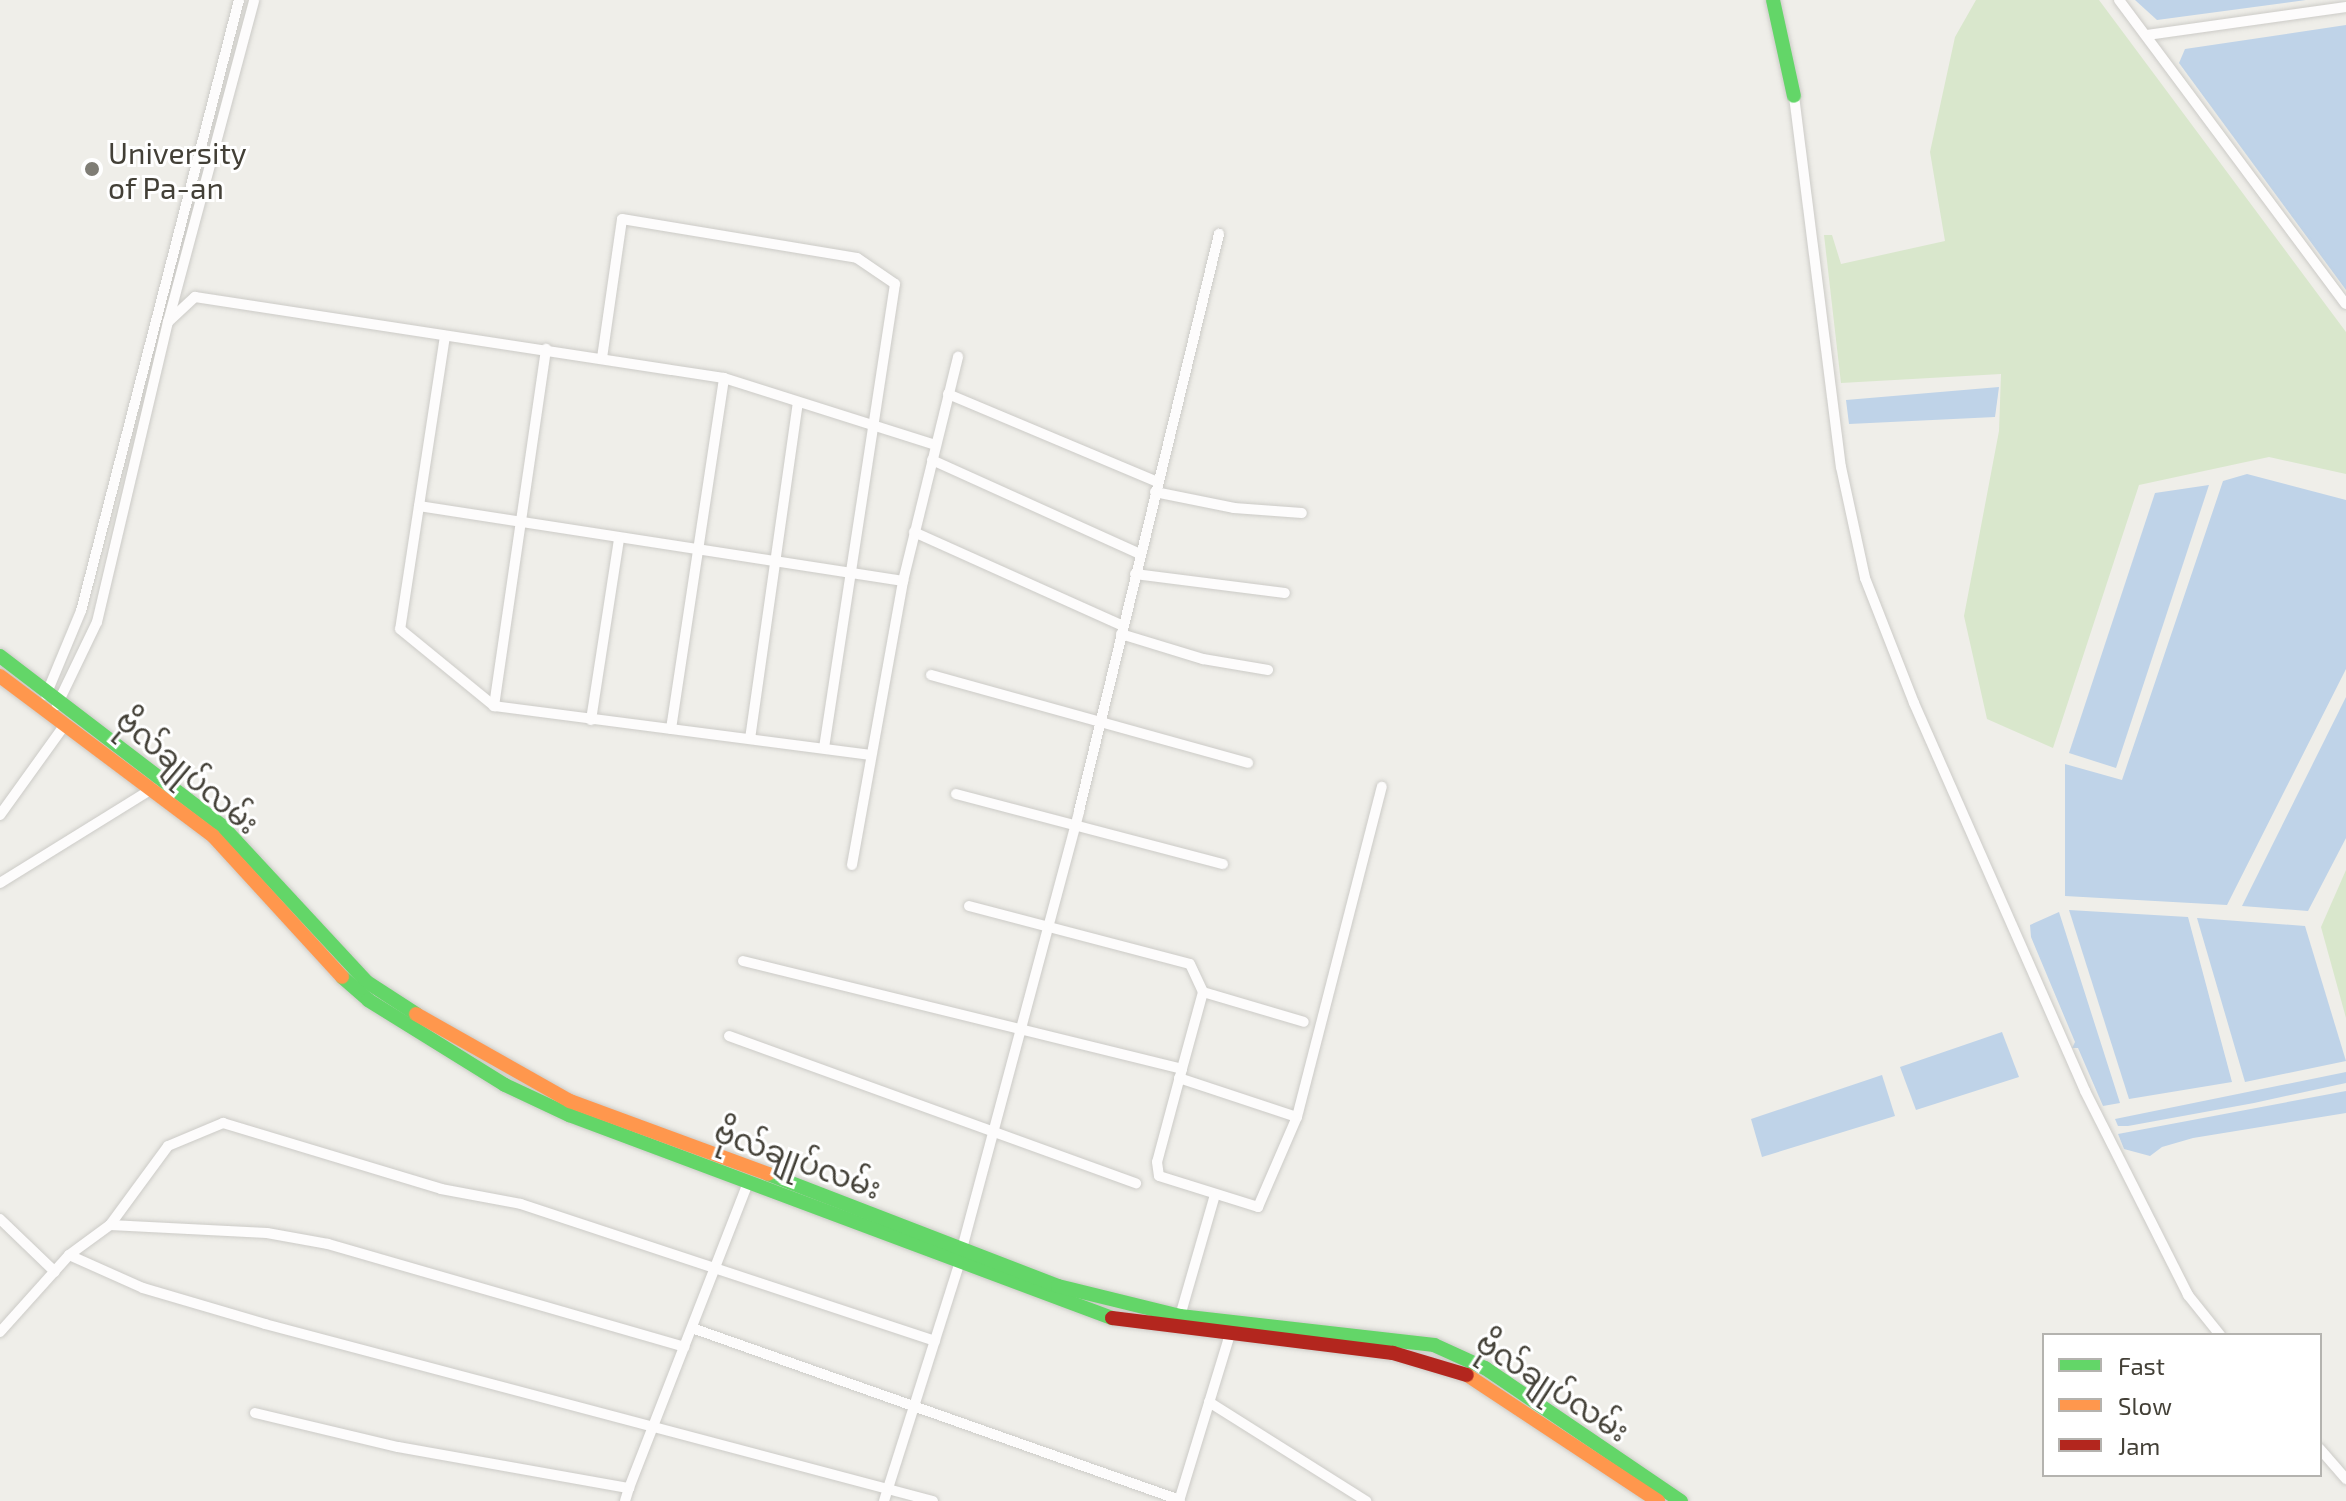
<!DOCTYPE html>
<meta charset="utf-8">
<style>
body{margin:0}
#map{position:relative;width:2346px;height:1501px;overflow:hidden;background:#efeee9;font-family:"Exo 2","Noto Sans Myanmar",sans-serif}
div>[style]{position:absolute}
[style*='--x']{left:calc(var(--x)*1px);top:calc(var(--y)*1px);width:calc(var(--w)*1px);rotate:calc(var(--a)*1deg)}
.green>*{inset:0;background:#d9e7cc}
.water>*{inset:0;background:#bfd3e8}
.roads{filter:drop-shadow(0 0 2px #cccbc7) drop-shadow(0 0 2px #cccbc7)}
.street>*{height:10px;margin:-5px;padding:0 5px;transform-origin:5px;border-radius:5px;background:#fdfcfc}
.fast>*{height:14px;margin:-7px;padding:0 7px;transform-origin:7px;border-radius:7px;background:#63d668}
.slow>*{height:14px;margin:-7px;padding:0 7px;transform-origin:7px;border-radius:7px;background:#ff974d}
.jam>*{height:14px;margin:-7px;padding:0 7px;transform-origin:7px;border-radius:7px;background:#b3261e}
.dots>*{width:22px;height:22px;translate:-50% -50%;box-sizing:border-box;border:4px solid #fff;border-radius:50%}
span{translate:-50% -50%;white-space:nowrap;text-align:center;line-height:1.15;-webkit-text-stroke:6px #fff;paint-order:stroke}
.poi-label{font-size:30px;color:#434037}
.left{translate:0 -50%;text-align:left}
.street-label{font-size:30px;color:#434037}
.legend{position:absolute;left:2042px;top:1333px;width:280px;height:144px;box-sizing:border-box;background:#fff;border:2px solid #b4b3af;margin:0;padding:10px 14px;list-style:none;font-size:24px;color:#434037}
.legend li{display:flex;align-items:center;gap:16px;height:40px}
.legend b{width:40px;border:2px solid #b4b3af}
</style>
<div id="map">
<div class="green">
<div style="clip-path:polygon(1976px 0,2099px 0,2346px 332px,2346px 474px,2269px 457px,2139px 485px,2053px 748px,1987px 719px,1964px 616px,1999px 431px,2001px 374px,1841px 383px,1824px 235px,1832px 235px,1841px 264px,1945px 241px,1930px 152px,1955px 37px)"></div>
<div style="clip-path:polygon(2346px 870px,2346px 1018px,2321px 927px)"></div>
</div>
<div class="water">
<div style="clip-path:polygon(2135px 0,2306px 0,2157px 20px)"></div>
<div style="clip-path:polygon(2346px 25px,2346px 290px,2179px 63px,2185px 49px)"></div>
<div style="clip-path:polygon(1999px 387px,1995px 417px,1849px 424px,1846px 400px)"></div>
<div style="clip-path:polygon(2247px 474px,2346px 500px,2346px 669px,2227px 905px,2065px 896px,2065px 764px,2122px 780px,2223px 481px)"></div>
<div style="clip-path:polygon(2209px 485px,2116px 768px,2069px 753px,2155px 493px)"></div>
<div style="clip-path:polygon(2346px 697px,2346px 838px,2308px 911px,2242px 906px)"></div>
<div style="clip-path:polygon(2069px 910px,2188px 917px,2232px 1082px,2129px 1099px)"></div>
<div style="clip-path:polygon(2059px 912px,2120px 1103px,2103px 1106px,2078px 1048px,2072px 1048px,2075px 1042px,2031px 937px,2030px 925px)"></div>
<div style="clip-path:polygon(2197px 918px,2305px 926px,2346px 1061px,2245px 1082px)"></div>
<div style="clip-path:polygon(2002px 1032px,2019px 1077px,1916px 1110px,1900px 1067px)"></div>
<div style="clip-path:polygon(2346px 1072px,2346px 1083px,2254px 1103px,2128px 1126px,2118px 1126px,2115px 1119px)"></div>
<div style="clip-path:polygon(1882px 1075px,1895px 1116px,1762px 1157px,1751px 1119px)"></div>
<div style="clip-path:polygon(2346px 1091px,2346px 1113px,2193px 1138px,2162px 1147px,2150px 1156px,2124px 1149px,2118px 1134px)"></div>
</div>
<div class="roads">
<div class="street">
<div style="--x:2119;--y:0;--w:379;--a:53.3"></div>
<div style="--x:2147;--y:35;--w:201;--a:-8"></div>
<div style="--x:1794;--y:96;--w:374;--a:82.8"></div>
<div style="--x:1841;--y:467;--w:114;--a:77.8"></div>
<div style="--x:1865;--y:578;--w:134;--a:68.6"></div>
<div style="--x:1914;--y:703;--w:424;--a:66.2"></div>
<div style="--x:2085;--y:1091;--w:229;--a:63.2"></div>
<div style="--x:2188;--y:1295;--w:51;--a:51.3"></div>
<div style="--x:168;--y:322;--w:37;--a:-43"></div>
<div style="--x:195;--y:297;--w:535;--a:8.71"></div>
<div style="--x:724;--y:378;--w:221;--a:17.6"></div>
<div style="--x:445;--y:336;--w:296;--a:98.7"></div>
<div style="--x:400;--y:629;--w:122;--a:39.3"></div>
<div style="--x:494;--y:706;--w:379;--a:7.4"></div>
<div style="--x:602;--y:358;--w:140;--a:-81.8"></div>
<div style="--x:622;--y:219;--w:238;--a:9.4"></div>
<div style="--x:857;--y:258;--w:46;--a:34.4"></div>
<div style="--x:895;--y:284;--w:468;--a:98.7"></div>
<div style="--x:948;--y:394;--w:227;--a:22.8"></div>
<div style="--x:932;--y:460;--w:228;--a:24.3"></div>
<div style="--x:1155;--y:492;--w:81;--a:11.4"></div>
<div style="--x:1234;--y:508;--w:68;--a:4.2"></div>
<div style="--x:419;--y:506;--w:490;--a:8.8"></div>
<div style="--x:914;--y:532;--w:229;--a:24.2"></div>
<div style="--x:1135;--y:574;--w:151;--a:7.2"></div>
<div style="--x:1121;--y:634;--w:86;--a:17"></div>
<div style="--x:1203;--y:659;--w:66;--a:9.6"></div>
<div style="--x:931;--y:675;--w:329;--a:15.5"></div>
<div style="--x:46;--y:695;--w:91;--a:-67.4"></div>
<div style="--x:81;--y:611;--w:631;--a:-75.5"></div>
<div style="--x:57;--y:705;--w:92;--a:-64.3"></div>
<div style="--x:97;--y:622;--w:308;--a:-76.7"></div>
<div style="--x:168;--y:322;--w:333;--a:-75"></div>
<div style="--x:494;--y:706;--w:361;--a:-81.7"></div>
<div style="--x:591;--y:720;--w:183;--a:-81.2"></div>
<div style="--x:671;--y:729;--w:355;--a:-81.4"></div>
<div style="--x:750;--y:739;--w:340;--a:-81.9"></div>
<div style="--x:956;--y:794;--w:276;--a:14.7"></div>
<div style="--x:0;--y:815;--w:113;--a:-54.3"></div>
<div style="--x:852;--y:865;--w:289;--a:-79.8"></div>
<div style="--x:903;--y:581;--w:231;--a:-76.2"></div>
<div style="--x:0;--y:883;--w:180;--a:-31.8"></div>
<div style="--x:969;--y:906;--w:228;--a:14.7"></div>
<div style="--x:1190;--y:964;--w:31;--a:65"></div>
<div style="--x:1203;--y:992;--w:80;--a:105.3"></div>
<div style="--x:743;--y:961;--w:452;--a:13.8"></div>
<div style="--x:1182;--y:1069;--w:96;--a:105"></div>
<div style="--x:1157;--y:1162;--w:14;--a:82"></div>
<div style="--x:1159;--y:1176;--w:104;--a:17.4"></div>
<div style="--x:1258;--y:1207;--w:98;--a:-66.6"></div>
<div style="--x:1297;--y:1117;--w:341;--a:-75.6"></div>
<div style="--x:1203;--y:992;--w:105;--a:16.5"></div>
<div style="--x:729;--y:1036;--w:433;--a:19.9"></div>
<div style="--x:1179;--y:1078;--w:124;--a:18.3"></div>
<div style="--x:0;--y:1219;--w:76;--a:43.9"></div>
<div style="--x:110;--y:1225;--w:98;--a:-53.7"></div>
<div style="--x:168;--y:1146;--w:60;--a:-22.7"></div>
<div style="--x:223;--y:1123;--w:228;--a:16.8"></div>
<div style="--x:441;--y:1189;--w:81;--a:10.6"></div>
<div style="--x:521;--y:1204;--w:436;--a:18.3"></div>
<div style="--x:963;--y:1245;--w:449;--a:-75"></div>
<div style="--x:1079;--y:811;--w:594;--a:-76.36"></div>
<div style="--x:69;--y:1255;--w:81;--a:24"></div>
<div style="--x:143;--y:1288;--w:127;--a:16.4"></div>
<div style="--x:265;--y:1324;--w:691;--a:14.84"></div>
<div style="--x:1180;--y:1316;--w:126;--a:-73.9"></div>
<div style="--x:692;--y:1328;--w:517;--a:19.42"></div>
<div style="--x:0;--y:1332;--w:103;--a:-48.1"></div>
<div style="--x:69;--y:1255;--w:51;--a:-36.2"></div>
<div style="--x:110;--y:1225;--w:157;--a:2.9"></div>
<div style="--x:267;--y:1233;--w:62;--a:10.2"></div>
<div style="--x:328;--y:1244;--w:371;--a:16.1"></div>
<div style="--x:1209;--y:1402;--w:186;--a:32.2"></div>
<div style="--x:255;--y:1413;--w:147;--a:13.4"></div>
<div style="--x:398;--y:1447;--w:235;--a:10.1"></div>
<div style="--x:629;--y:1488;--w:328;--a:-68.7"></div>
<div style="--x:2320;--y:1449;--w:40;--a:49"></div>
<div style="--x:625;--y:1501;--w:14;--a:-73"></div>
<div style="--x:884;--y:1501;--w:252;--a:-72.4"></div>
<div style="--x:1179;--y:1501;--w:178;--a:-73"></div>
</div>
<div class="fast">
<div style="--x:1773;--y:0;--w:98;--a:77.7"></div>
<div style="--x:0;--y:656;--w:280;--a:37.4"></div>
<div style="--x:222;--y:826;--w:213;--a:47.1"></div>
<div style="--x:367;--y:982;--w:59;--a:33.1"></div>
<div style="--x:342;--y:977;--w:35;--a:41"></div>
<div style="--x:368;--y:1000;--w:161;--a:31.8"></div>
<div style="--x:505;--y:1085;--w:71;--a:25.1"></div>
<div style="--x:569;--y:1115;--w:580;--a:20.5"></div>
<div style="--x:768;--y:1174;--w:311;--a:21.1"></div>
<div style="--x:1058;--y:1286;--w:126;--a:13.8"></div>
<div style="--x:1180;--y:1316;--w:256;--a:6.5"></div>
<div style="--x:1434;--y:1345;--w:56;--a:24.3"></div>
<div style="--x:1485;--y:1368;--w:237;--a:34.2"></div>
</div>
<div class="slow">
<div style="--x:0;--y:676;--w:266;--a:36.9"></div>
<div style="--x:213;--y:836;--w:191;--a:47.5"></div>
<div style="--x:416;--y:1014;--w:177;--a:29.5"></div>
<div style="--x:570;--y:1101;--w:211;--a:20.2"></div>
<div style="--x:1467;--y:1375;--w:229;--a:33.4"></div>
</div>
<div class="jam">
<div style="--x:1112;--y:1318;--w:283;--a:7.1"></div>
<div style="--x:1393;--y:1353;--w:77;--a:16.6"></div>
</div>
</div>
<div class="dots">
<div style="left:92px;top:169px;background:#7f7d75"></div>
</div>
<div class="poi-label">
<span class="left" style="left:108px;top:169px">University<br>of Pa-an</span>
</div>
<div class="street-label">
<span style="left:188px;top:771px;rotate:40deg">ဗိုလ်ချုပ်လမ်း</span>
<span style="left:798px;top:1159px;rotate:20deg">ဗိုလ်ချုပ်လမ်း</span>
<span style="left:1553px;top:1386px;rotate:33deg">ဗိုလ်ချုပ်လမ်း</span>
</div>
<ul class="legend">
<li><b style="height:10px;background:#63d668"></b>Fast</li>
<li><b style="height:10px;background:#ff974d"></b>Slow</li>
<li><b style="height:10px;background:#b3261e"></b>Jam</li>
</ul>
</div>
